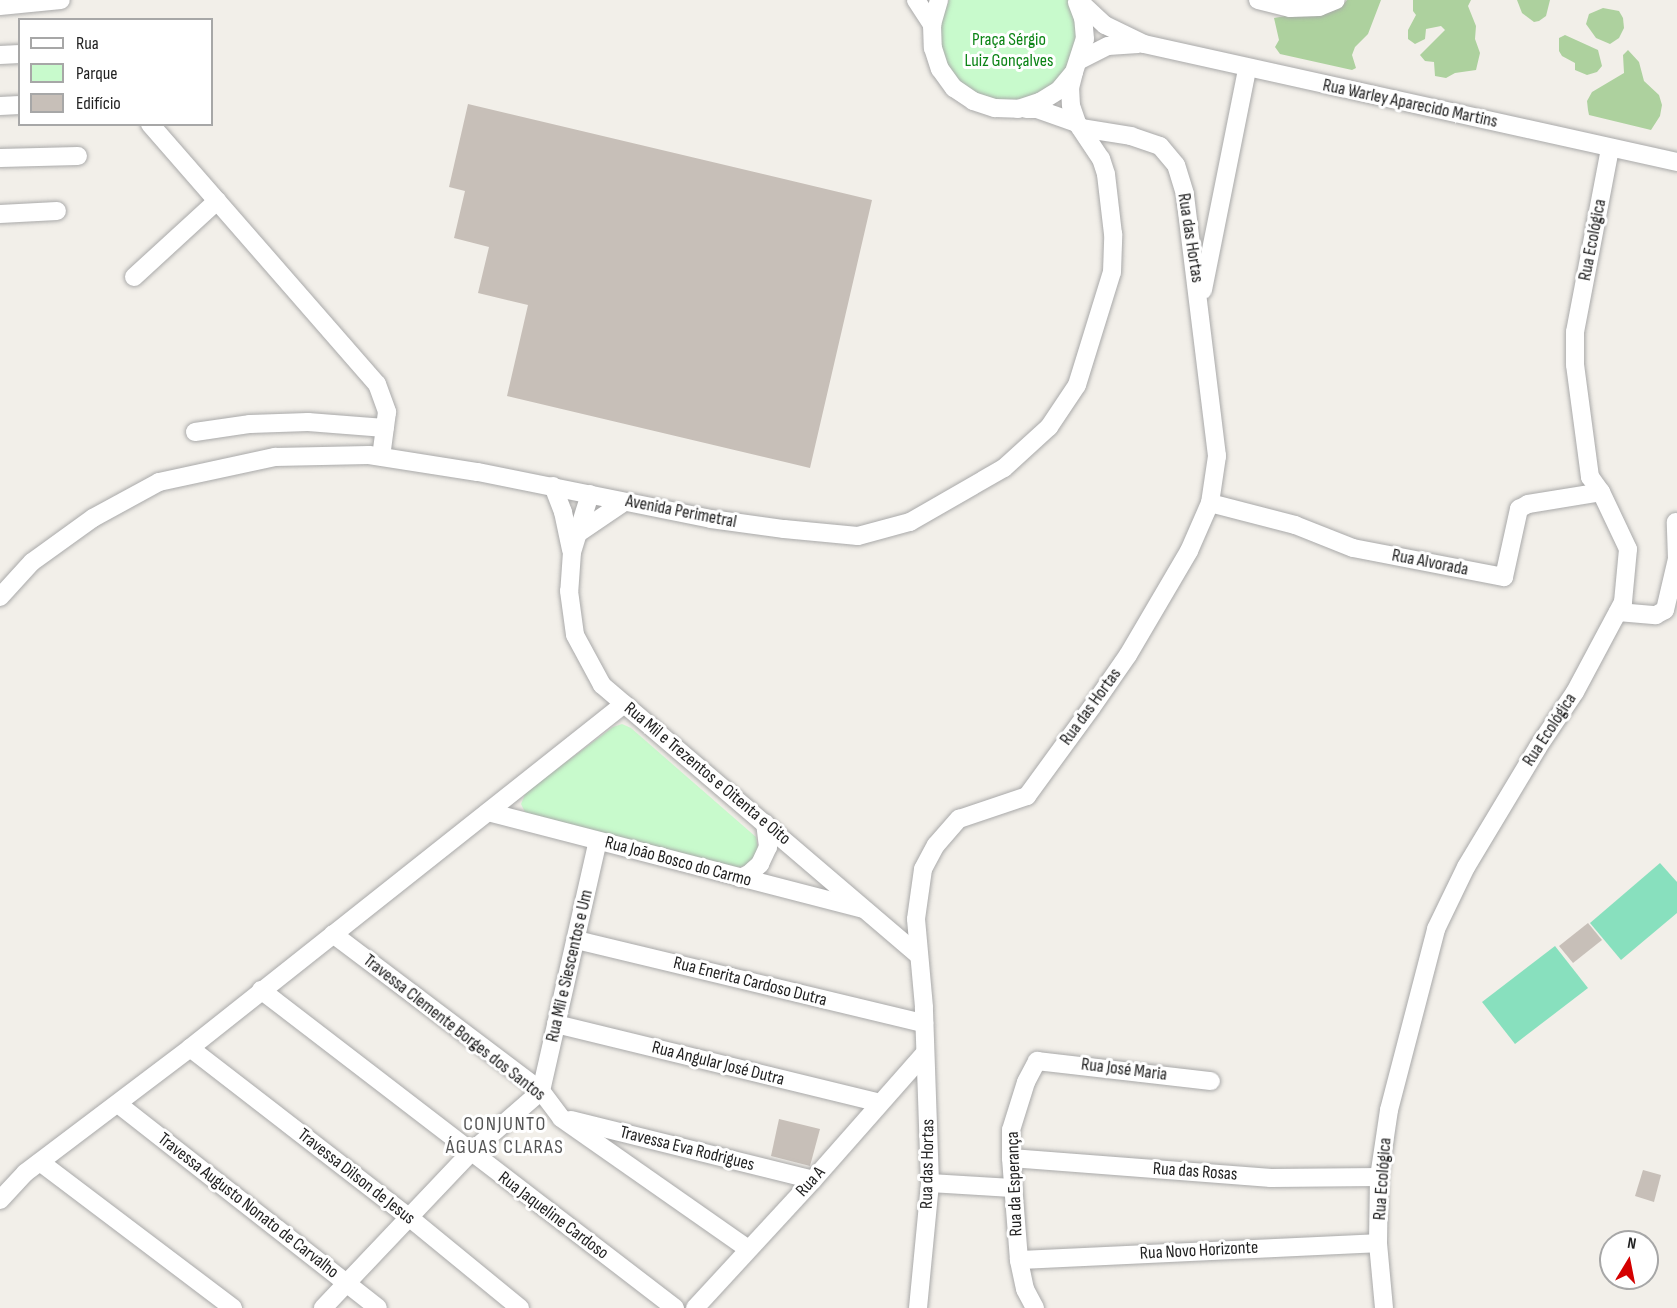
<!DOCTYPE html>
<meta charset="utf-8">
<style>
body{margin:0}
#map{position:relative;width:1677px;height:1308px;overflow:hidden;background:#f2efe9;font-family:"Sofia Sans Condensed",sans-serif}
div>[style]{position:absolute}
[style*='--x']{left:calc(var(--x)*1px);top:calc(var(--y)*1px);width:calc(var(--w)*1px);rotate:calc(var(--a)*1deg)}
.forest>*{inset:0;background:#add19e}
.park>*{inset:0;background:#c8facc}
.pitch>*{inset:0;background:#88e0be}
.building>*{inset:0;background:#c7bfb8}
.roads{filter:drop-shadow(0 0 2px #a9a9a9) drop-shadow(0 0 2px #a9a9a9)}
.minor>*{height:18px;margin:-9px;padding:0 9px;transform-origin:9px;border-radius:9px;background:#fff}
span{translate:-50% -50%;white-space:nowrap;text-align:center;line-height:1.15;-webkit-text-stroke:6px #fff;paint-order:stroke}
.park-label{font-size:18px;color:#0c8416}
.street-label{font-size:18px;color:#222}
.neighbourhood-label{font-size:20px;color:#555;letter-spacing:1.5px}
.legend{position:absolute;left:18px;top:18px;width:195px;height:108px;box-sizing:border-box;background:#fff;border:2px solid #a7a7a7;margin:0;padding:8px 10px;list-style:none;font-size:18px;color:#222}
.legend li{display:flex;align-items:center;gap:12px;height:30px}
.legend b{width:30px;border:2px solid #a7a7a7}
.north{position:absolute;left:1599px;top:1230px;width:60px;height:60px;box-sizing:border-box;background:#fff;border:2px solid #a7a7a7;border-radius:50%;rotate:10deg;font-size:16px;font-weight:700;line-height:24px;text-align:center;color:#222}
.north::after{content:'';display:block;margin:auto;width:21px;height:27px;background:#d40000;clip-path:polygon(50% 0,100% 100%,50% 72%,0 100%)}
</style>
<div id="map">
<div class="forest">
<div style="clip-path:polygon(1347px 0,1381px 0,1368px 34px,1355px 47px,1352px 55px,1356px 68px,1352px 70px,1280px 54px,1275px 47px,1279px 40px,1274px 18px,1342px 6px)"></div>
<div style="clip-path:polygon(1413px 0,1471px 0,1468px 6px,1476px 26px,1475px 39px,1480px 53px,1476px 70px,1455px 73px,1446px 78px,1435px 76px,1434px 62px,1425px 61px,1420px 55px,1445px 30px,1441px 26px,1426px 29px,1425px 39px,1415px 44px,1408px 39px,1408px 30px,1416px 15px,1413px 11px)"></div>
<div style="clip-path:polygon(1517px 0,1550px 0,1546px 16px,1539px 21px,1534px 22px,1522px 13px)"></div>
<div style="clip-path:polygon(1603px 8px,1619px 11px,1623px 18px,1624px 28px,1619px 38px,1610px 44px,1596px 38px,1586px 24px,1589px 14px)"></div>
<div style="clip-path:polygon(1565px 35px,1598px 50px,1602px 66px,1597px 72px,1587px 75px,1575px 70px,1575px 63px,1562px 56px,1559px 51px,1559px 38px)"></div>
<div style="clip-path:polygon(1628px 50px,1639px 62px,1644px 81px,1659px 95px,1662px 105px,1660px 116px,1651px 130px,1589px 115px,1588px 110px,1587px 101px,1592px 92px,1624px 73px,1623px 55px)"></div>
</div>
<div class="park">
<div style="clip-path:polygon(949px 0,1069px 0,1078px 29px,1067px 73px,1051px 89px,1008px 103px,985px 99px,965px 88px,950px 71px,941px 50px,939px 27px)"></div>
<div style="clip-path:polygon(622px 724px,631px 728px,756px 837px,758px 849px,753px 860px,745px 866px,734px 868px,526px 814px,521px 804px,526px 792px,613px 727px)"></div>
</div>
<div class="pitch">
<div style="clip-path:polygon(1660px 863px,1677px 882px,1677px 913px,1621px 960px,1590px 923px)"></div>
<div style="clip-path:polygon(1555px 946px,1588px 988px,1515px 1044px,1482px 1002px)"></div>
</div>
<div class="building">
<div style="clip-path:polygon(468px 104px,872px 200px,810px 468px,507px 396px,528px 305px,478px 293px,489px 247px,454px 238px,465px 191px,449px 187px)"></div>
<div style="clip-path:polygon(1588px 923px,1602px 940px,1573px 963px,1559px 946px)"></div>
<div style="clip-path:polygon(779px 1119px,820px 1129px,810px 1166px,771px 1156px)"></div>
<div style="clip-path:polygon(1643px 1170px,1661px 1175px,1654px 1202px,1635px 1196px)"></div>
</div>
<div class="roads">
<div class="minor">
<div style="--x:916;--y:0;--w:30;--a:57"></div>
<div style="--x:939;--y:0;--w:26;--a:106"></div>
<div style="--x:932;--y:25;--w:23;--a:88"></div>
<div style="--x:933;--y:48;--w:22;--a:72"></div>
<div style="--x:940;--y:69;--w:24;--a:54"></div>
<div style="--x:954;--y:88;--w:23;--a:34"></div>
<div style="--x:973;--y:101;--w:23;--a:18"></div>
<div style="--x:995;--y:108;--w:23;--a:2"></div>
<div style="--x:1018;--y:109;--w:23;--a:-18"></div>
<div style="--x:1040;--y:102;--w:22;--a:-32"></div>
<div style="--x:1059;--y:90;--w:23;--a:-50"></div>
<div style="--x:1074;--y:72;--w:35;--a:-72"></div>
<div style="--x:1085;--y:39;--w:21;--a:-95"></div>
<div style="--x:1083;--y:18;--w:17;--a:-111"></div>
<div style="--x:1078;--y:0;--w:37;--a:43"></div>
<div style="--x:1105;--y:25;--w:43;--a:26"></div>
<div style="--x:1144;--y:44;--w:546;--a:12.48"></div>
<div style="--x:1258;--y:0;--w:33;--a:14"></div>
<div style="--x:1290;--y:8;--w:29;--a:-2"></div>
<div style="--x:1319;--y:7;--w:18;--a:-22"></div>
<div style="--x:0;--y:6;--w:61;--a:-5.6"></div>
<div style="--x:0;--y:55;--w:20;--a:-3"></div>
<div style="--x:1080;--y:60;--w:31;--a:-27"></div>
<div style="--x:1108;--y:46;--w:30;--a:-4"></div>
<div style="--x:0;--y:106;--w:20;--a:-3"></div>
<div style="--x:1026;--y:109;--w:11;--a:0"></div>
<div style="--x:1037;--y:109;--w:42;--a:19.3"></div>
<div style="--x:150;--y:124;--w:345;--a:48.9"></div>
<div style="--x:377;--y:384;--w:30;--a:70"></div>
<div style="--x:387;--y:412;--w:45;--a:97.6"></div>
<div style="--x:0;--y:158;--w:78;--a:-1.5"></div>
<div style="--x:0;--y:214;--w:57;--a:-3"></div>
<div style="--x:134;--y:277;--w:113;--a:-42.5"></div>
<div style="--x:1203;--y:290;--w:225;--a:-78.7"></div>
<div style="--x:195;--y:432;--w:56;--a:-8.3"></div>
<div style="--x:250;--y:424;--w:58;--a:-2"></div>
<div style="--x:308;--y:422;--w:77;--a:4.5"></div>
<div style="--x:553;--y:486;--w:28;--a:69"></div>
<div style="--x:563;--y:512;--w:39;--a:78"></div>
<div style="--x:590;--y:494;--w:61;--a:107.2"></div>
<div style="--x:572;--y:552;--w:39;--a:94"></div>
<div style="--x:569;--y:591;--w:44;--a:82.2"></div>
<div style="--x:575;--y:635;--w:57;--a:61.6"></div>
<div style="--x:602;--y:685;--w:416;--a:40.5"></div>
<div style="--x:1210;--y:503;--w:88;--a:14.5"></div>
<div style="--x:1295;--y:525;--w:62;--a:21.6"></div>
<div style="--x:1353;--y:548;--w:154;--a:10.9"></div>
<div style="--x:1504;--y:577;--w:70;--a:-77.6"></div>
<div style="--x:1519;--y:509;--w:10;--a:-29"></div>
<div style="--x:1528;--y:504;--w:74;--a:-9.3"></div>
<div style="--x:577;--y:534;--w:57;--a:-34.2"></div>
<div style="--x:0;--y:597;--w:47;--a:-47.6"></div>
<div style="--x:32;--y:562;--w:75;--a:-35.8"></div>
<div style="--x:93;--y:518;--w:75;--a:-28.6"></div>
<div style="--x:159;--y:482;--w:119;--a:-12.2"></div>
<div style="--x:275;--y:457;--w:94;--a:-1.2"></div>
<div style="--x:369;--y:455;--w:110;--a:8.9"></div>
<div style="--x:478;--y:472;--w:238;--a:11.4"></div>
<div style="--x:711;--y:519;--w:74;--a:7.8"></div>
<div style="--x:784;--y:529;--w:74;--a:5.4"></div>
<div style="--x:858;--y:536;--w:54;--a:-15.1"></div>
<div style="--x:910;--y:522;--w:108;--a:-29.9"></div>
<div style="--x:1004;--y:468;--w:61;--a:-42.3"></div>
<div style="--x:1049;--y:427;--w:50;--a:-56.3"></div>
<div style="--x:1077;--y:385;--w:118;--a:-72.8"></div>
<div style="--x:1112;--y:272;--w:38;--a:-88"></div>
<div style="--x:1113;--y:234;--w:60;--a:-96.7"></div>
<div style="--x:1106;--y:174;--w:16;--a:-108"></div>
<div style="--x:1101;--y:159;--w:43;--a:-123.7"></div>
<div style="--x:1077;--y:123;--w:18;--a:-109"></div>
<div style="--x:1071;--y:106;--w:18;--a:-93"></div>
<div style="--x:1070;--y:88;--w:16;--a:-76"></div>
<div style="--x:1618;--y:612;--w:38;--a:5"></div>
<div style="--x:1656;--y:615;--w:10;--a:-29"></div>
<div style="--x:1665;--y:610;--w:52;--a:-76.8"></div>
<div style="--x:1677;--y:559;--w:37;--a:-92"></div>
<div style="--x:488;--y:812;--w:387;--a:14.5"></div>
<div style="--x:740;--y:878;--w:10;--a:-24"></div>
<div style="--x:749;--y:874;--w:15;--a:-42"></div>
<div style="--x:760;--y:864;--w:19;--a:-65"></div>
<div style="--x:768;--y:847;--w:24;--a:-97"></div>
<div style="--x:333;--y:934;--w:261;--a:37"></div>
<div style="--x:541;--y:1091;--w:34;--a:53"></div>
<div style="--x:561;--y:1118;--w:228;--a:35"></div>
<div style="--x:577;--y:940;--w:357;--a:13.5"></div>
<div style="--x:261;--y:990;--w:522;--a:37.53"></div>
<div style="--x:556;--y:1024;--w:333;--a:13.7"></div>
<div style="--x:190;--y:1048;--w:278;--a:37.7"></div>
<div style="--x:410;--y:1218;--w:142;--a:39.3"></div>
<div style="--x:118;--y:1104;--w:330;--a:38.1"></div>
<div style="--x:571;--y:1120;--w:249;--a:13.9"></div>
<div style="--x:1011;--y:1158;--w:261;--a:4.4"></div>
<div style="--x:1271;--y:1178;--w:108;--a:-0.5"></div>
<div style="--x:40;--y:1162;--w:242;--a:37.1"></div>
<div style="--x:930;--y:1183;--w:82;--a:3.5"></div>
<div style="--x:0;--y:1200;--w:37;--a:-47"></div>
<div style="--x:25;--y:1173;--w:207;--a:-37.1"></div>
<div style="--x:190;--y:1048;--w:554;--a:-38.4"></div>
<div style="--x:1019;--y:1260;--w:359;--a:-2.7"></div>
<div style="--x:323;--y:1308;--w:214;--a:-46.5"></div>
<div style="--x:470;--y:1153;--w:94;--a:-41.1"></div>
<div style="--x:541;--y:1091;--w:256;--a:-77.2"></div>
<div style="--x:695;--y:1308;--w:174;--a:-47.3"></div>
<div style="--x:813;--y:1180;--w:168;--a:-48.6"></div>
<div style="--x:918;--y:1308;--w:126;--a:-84.5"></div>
<div style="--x:930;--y:1183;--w:176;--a:-92"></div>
<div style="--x:924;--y:1007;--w:88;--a:-95.2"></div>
<div style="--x:916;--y:919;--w:50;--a:-82"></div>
<div style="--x:923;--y:869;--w:27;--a:-62"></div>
<div style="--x:936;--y:845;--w:35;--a:-49"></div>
<div style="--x:959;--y:819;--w:72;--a:-18.7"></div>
<div style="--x:1027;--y:796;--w:110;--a:-53.9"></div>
<div style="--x:1092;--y:707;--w:63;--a:-55.3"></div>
<div style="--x:1128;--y:655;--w:121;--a:-59.6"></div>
<div style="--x:1189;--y:551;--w:52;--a:-66.4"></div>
<div style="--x:1210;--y:503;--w:48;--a:-81.5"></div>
<div style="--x:1217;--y:456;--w:264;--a:-97"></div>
<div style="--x:1185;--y:194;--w:30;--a:-107"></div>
<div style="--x:1176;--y:165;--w:25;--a:-130"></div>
<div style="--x:1160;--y:146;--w:31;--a:-161"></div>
<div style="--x:1131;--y:136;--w:51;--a:-170.9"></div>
<div style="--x:1035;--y:1308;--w:21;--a:-118"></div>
<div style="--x:1025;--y:1289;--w:30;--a:-102"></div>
<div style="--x:1019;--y:1260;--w:102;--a:-94.5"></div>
<div style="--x:1011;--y:1158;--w:28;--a:-90"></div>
<div style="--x:1011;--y:1130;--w:50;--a:-72.6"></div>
<div style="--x:1026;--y:1082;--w:24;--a:-62"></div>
<div style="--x:1037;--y:1061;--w:175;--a:6.6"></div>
<div style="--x:1384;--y:1308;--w:65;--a:-95.3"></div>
<div style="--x:1378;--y:1243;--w:66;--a:-89.1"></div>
<div style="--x:1379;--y:1177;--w:68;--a:-81.5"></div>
<div style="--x:1389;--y:1110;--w:187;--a:-75.4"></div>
<div style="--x:1436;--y:929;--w:69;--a:-64.2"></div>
<div style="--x:1466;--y:867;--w:140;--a:-59"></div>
<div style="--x:1538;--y:747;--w:66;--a:-56.1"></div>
<div style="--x:1575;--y:692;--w:102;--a:-61.9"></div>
<div style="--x:1623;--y:602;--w:53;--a:-84.6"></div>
<div style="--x:1628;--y:549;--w:63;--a:-115.3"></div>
<div style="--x:1601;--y:492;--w:19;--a:-126"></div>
<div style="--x:1590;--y:477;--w:113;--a:-97.6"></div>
<div style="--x:1575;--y:365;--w:33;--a:-90"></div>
<div style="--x:1575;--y:332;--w:187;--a:-79.2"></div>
</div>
</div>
<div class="park-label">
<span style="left:1009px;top:51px">Praça Sérgio<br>Luiz Gonçalves</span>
</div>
<div class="street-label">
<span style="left:1410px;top:104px;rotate:12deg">Rua Warley Aparecido Martins</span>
<span style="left:1190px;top:238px;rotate:81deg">Rua das Hortas</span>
<span style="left:1593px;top:240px;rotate:-79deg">Rua Ecológica</span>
<span style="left:681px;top:512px;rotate:11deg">Avenida Perimetral</span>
<span style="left:1430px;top:563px;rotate:11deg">Rua Alvorada</span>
<span style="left:1091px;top:707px;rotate:-54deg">Rua das Hortas</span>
<span style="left:1550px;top:730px;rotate:-57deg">Rua Ecológica</span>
<span style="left:707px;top:774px;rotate:40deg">Rua Mil e Trezentos e Oitenta e Oito</span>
<span style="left:678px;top:862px;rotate:15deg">Rua João Bosco do Carmo</span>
<span style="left:570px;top:966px;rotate:-77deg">Rua Mil e Siescentos e Um</span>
<span style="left:750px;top:982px;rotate:14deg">Rua Enerita Cardoso Dutra</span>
<span style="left:454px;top:1028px;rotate:38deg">Travessa Clemente Borges dos Santos</span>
<span style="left:718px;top:1064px;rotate:14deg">Rua Angular José Dutra</span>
<span style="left:1124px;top:1070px;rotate:7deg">Rua José Maria</span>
<span style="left:687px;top:1149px;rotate:14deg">Travessa Eva Rodrigues</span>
<span style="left:928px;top:1164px;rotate:-89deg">Rua das Hortas</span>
<span style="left:1195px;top:1172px;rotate:4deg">Rua das Rosas</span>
<span style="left:356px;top:1177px;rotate:38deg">Travessa Dilson de Jesus</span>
<span style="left:1383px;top:1179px;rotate:-86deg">Rua Ecológica</span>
<span style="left:811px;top:1182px;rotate:-48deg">Rua A</span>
<span style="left:1015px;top:1184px;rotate:-92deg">Rua da Esperança</span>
<span style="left:248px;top:1206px;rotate:38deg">Travessa Augusto Nonato de Carvalho</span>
<span style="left:553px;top:1216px;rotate:37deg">Rua Jaqueline Cardoso</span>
<span style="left:1199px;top:1251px;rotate:-3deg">Rua Novo Horizonte</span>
</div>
<div class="neighbourhood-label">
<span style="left:505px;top:1136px">CONJUNTO<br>ÁGUAS CLARAS</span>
</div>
<ul class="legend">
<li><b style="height:8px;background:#fff"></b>Rua</li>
<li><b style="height:16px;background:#c8facc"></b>Parque</li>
<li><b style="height:16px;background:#c7bfb8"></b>Edifício</li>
</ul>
<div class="north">N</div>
</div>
